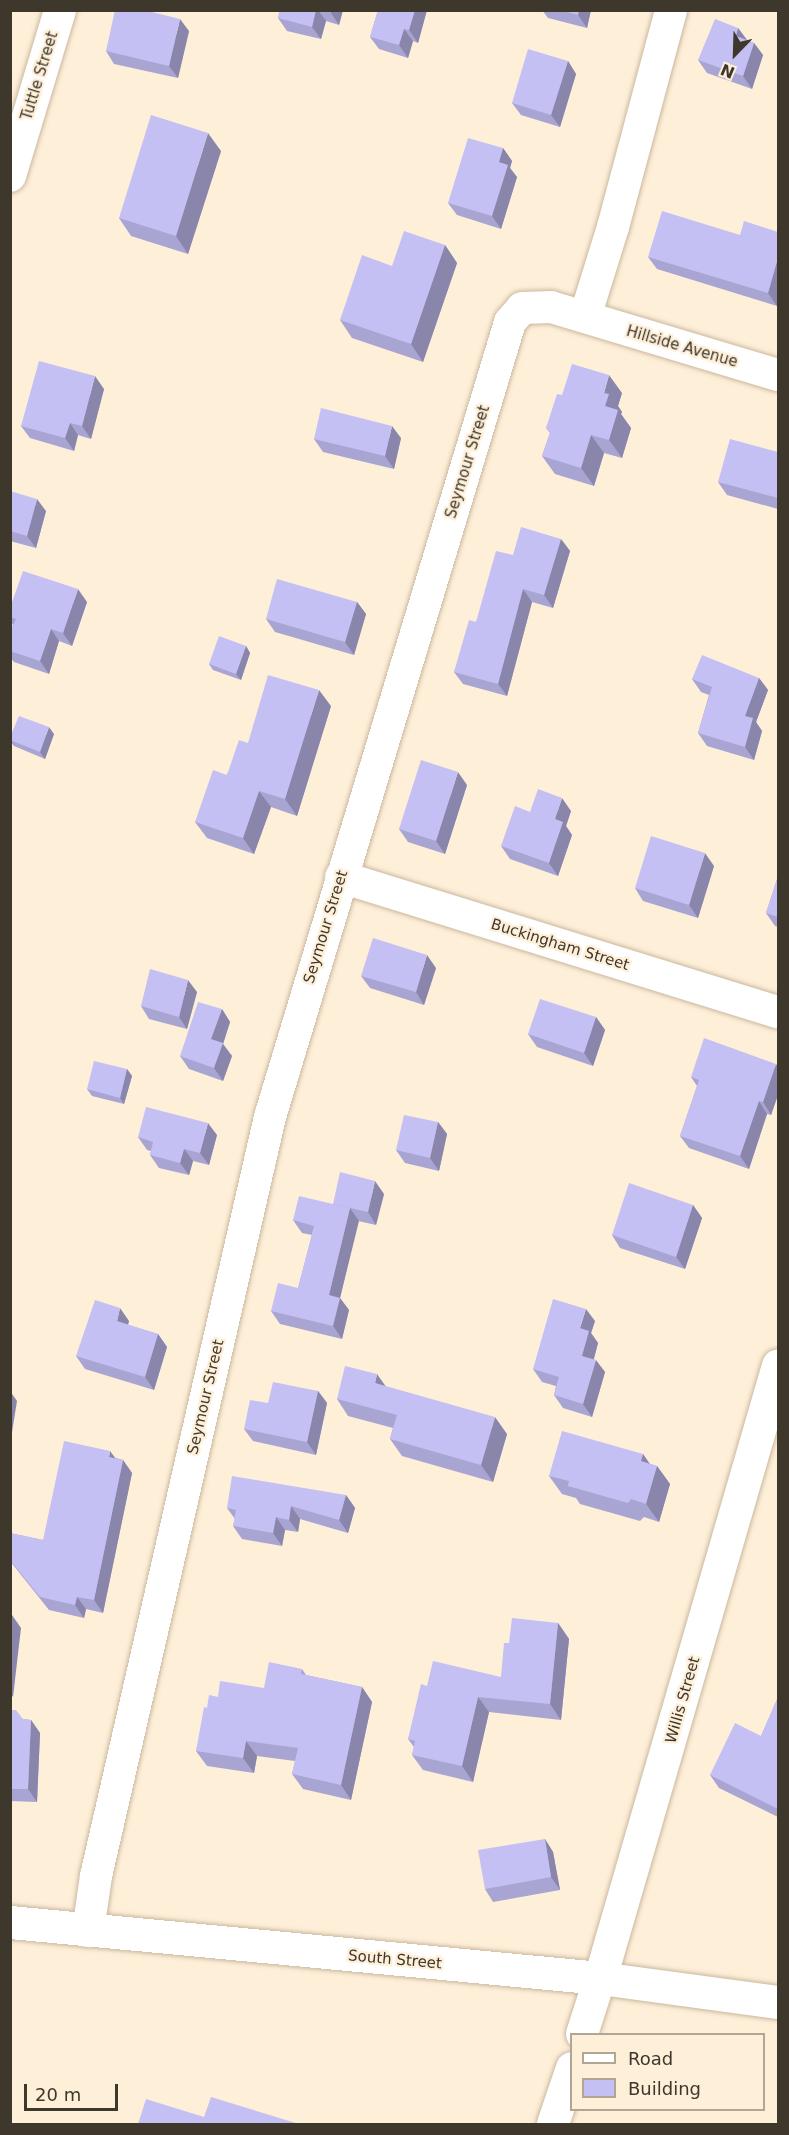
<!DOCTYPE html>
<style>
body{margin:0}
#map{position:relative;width:789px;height:2135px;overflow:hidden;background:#feefd9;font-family:"DejaVu Sans",sans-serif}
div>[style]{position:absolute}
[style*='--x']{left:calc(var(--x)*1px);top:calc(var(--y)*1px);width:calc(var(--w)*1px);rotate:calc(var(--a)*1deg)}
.roads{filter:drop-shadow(0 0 2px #cab89e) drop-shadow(0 0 2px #cab89e)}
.street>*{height:32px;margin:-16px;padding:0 16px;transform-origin:16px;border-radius:16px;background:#fff}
.secondary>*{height:33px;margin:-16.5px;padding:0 16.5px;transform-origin:16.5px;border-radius:16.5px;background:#fff}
.wall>*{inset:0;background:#a9a5d2}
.shaded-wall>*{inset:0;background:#8a86ab}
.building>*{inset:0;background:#c5c0f4}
span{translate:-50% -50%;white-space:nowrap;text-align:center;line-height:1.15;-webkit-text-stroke:4.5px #feefd9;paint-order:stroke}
.street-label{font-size:15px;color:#3e372c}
.frame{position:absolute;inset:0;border:12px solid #3e372c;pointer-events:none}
.legend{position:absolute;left:570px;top:2033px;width:195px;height:78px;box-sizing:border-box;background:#feefd9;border:2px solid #b1a594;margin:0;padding:8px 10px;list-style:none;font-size:18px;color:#3e372c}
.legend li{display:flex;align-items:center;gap:12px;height:30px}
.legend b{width:30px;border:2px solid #b1a594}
.north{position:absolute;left:705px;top:24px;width:60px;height:60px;-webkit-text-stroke:4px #feefd9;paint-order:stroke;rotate:203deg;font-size:16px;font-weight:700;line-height:24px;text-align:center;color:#3e372c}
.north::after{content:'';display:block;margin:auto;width:21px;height:27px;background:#3e372c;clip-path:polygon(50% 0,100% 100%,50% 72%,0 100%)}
.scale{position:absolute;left:24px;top:2084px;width:94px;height:27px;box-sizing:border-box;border:3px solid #3e372c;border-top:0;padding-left:8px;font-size:18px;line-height:21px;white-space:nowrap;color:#3e372c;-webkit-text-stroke:4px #feefd9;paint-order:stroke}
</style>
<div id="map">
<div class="roads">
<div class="street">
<div style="--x:10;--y:176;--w:173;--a:-73.2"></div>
<div style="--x:585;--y:317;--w:94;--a:-72.7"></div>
<div style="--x:613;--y:227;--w:225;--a:-75"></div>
<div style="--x:341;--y:877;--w:457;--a:17.2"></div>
<div style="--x:88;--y:1931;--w:56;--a:-81.7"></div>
<div style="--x:96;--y:1876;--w:779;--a:-77.09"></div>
<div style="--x:270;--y:1117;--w:830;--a:-73.2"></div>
<div style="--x:510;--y:322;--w:18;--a:-49"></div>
<div style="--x:522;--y:308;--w:29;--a:-2"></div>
<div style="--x:551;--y:307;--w:237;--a:16.7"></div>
<div style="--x:582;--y:2034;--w:59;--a:-72.2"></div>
<div style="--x:553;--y:2124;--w:59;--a:-71.3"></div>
</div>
<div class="secondary">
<div style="--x:10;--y:1922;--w:593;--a:5.42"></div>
<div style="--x:600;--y:1978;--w:180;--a:7.7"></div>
<div style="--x:600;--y:1978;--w:638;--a:-73.81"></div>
</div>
</div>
<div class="wall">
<div style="clip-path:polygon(280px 10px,343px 10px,339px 25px,326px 21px,321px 39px,287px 31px,278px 18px)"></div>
<div style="clip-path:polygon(378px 10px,427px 10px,418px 43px,413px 41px,408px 58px,379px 49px,370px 37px)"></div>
<div style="clip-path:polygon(542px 10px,591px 10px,587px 28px,548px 18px)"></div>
<div style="clip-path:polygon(738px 28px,747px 40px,754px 43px,763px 55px,752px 89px,707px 73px,698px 60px)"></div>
<div style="clip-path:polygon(189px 31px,178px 78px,114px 64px,106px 51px)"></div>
<div style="clip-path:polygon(568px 61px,576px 74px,560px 127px,521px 115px,512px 103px)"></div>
<div style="clip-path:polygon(503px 148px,512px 161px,510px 168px,517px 177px,501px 229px,457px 215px,448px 203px)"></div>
<div style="clip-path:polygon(221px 151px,188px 254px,131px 236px,119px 218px)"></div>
<div style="clip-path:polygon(778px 232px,778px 300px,777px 306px,657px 269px,648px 257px,740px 235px)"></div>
<div style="clip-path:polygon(445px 245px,457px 263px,423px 362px,352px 338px,340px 320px,392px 266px)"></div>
<div style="clip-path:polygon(104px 389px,91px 439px,78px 435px,74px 451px,30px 438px,21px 426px)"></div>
<div style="clip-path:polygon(622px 393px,618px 406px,622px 412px,621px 414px,631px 428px,622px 458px,604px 453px,594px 486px,555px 474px,542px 456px,550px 433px,546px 428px,562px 395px)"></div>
<div style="clip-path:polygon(401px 438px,394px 469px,323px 452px,314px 439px)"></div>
<div style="clip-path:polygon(778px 452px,778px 509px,727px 495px,718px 482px)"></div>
<div style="clip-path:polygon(10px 491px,46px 511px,36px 548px,10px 541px)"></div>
<div style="clip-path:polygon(561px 539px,570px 551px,553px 608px,532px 602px,507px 696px,463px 684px,454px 672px,476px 622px,513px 555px)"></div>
<div style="clip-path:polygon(87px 602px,72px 646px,59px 641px,49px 674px,14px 662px,10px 657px,10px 633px,13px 625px,10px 620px,10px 608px)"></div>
<div style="clip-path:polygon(357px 602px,366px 614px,354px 655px,275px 632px,266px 619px)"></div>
<div style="clip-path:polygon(246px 646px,250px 653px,241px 680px,213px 670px,209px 664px)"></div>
<div style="clip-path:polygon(759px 678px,768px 690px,756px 722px,762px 731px,754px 760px,707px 746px,698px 733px,709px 695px,701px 692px,692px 679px)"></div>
<div style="clip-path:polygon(331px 706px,297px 816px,271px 807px,254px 854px,207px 838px,195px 822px,248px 743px)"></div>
<div style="clip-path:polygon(54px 734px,45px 759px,14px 746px,10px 741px,10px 737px)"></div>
<div style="clip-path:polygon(467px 785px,445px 854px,408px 842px,399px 829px)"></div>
<div style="clip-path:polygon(571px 811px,566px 826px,572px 835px,558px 876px,510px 859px,501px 846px,530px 812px)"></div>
<div style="clip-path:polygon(714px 866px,698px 918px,643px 901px,635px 888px)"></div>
<div style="clip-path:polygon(778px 876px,778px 932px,777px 930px,778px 927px,775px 926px,766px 913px)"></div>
<div style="clip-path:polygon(436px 968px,424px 1005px,370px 988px,361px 976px)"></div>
<div style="clip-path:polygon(197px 992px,187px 1029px,149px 1019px,141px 1006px)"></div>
<div style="clip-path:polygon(222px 1009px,230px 1022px,223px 1044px,232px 1056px,223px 1081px,189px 1069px,180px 1056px)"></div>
<div style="clip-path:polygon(596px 1017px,605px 1030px,593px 1066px,537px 1047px,528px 1034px)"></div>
<div style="clip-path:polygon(778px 1067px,778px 1095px,771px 1115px,767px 1114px,749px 1169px,689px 1148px,680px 1136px,697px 1086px,691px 1077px)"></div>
<div style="clip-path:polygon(127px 1069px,132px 1076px,124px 1104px,92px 1096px,87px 1089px)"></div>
<div style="clip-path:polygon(438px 1122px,447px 1134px,439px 1171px,405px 1163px,396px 1150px)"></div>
<div style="clip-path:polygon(217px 1135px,209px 1165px,193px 1161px,189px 1175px,159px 1168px,150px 1155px,151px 1151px,147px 1150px,138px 1137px)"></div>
<div style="clip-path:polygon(384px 1194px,376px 1225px,358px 1221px,340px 1298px,349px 1310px,342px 1339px,280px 1324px,271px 1311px,298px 1288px,312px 1235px,302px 1233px,293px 1220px,333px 1204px)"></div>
<div style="clip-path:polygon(693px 1205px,702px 1218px,685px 1269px,620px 1248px,612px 1235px)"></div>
<div style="clip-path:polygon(129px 1321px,128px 1325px,158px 1334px,167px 1347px,154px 1390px,85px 1369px,76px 1356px)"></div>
<div style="clip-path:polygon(595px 1321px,591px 1333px,598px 1343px,594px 1359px,605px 1372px,592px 1417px,563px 1408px,554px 1395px,556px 1386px,542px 1382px,533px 1369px)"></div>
<div style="clip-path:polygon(385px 1386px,507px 1434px,493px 1482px,402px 1456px,390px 1439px,393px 1428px,348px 1416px,337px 1399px)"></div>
<div style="clip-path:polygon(318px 1391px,327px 1403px,316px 1455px,253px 1441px,244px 1429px)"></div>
<div style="clip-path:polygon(643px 1454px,650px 1464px,657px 1466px,670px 1484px,659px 1522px,644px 1517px,640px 1521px,580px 1504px,576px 1498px,562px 1494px,549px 1476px)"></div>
<div style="clip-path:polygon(116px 1458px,123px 1460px,132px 1473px,103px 1613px,86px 1609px,84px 1618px,49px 1610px,10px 1561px,10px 1533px,43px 1540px)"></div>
<div style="clip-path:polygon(346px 1495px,355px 1508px,348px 1533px,300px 1519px,298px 1532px,285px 1530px,282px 1546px,242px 1539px,233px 1526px,235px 1519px,227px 1508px)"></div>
<div style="clip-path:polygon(558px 1623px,569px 1639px,561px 1720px,489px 1712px,473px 1782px,423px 1770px,412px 1755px,414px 1747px,408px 1739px,427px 1686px,501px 1677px,509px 1643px)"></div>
<div style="clip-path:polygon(302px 1669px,306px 1675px,362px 1687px,372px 1702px,351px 1800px,303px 1789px,292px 1774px,295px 1761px,257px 1756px,254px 1773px,207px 1766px,196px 1751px,207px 1708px,264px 1688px)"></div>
<div style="clip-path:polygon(778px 1697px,778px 1817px,719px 1788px,710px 1775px,761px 1736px)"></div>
<div style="clip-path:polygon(10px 1710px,23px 1719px,31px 1720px,40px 1733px,37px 1802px,10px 1801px)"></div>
<div style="clip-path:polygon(545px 1839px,553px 1852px,560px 1890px,493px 1902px,485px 1889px)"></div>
</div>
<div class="shaded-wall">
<div style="clip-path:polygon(316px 10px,318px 10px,326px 21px,321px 39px,312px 27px)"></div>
<div style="clip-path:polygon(331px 10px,343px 10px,339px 25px,331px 13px)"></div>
<div style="clip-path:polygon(415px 10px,427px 10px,418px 43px,409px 30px)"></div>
<div style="clip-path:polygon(579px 10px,591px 10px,587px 28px,578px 15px)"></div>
<div style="clip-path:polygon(180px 19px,189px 31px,178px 78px,169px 66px)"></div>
<div style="clip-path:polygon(738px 28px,747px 40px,736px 36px)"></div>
<div style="clip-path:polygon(404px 29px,413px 41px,408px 58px,399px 45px)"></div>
<div style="clip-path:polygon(754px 43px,763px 55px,752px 89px,743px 76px)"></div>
<div style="clip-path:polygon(568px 61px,576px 74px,560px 127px,551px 115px)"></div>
<div style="clip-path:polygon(208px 133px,221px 151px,188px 254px,176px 236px)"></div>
<div style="clip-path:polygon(503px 148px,512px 161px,510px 168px,517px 177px,501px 229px,492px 216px,499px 162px)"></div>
<div style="clip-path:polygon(445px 245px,457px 263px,423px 362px,411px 344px)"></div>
<div style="clip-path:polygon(778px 258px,778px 300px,777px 306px,768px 293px)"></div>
<div style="clip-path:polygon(609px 375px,622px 393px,618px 406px,622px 412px,621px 414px,631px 428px,622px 458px,609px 440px,604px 393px)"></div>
<div style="clip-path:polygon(95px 376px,104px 389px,91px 439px,82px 426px)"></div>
<div style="clip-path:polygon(70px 423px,78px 435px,74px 451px,65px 438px)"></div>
<div style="clip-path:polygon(392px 426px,401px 438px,394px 469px,385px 456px)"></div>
<div style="clip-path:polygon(591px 435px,604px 453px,594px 486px,581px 468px)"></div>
<div style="clip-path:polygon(37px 499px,46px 511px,36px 548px,27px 536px)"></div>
<div style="clip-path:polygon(561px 539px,570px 551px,553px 608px,544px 595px)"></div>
<div style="clip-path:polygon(78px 589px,87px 602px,72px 646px,63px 633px)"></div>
<div style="clip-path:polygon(523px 589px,532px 602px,507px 696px,498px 684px)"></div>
<div style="clip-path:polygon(357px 602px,366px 614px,354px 655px,345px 642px)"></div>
<div style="clip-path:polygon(51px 629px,59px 641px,49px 674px,40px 661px)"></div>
<div style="clip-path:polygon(246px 646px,250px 653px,241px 680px,236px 674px)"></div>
<div style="clip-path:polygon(759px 678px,768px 690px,756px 722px,762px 731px,754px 760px,745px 747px,745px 716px)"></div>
<div style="clip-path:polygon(319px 690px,331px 706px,297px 816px,285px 799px)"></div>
<div style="clip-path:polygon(49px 727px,54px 734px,45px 759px,40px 752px)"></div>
<div style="clip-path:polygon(458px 772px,467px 785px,445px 854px,436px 841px)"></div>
<div style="clip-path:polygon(259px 791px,271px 807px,254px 854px,243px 838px)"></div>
<div style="clip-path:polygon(562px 798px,571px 811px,566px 826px,572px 835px,558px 876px,549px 863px,555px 819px)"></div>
<div style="clip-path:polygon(705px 853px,714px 866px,698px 918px,689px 905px)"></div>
<div style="clip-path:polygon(427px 955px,436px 968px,424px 1005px,416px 992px)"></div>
<div style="clip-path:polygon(188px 980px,197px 992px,187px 1029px,179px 1017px)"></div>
<div style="clip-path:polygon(222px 1009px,230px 1022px,223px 1044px,232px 1056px,223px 1081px,214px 1068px,211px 1039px)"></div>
<div style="clip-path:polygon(596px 1017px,605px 1030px,593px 1066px,584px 1053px)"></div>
<div style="clip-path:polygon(776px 1064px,778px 1067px,778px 1095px,771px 1115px,763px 1102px)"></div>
<div style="clip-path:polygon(127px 1069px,132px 1076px,124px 1104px,120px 1098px)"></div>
<div style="clip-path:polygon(759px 1101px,767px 1114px,749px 1169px,740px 1156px)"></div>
<div style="clip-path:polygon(438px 1122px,447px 1134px,439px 1171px,430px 1158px)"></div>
<div style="clip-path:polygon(208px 1123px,217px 1135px,209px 1165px,200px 1153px)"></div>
<div style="clip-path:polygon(184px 1149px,193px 1161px,189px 1175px,180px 1163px)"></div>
<div style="clip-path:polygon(375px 1181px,384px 1194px,376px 1225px,368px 1212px)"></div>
<div style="clip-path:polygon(693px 1205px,702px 1218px,685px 1269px,676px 1257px)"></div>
<div style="clip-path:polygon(350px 1208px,359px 1221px,340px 1298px,349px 1310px,342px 1339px,333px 1326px,329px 1295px)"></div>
<div style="clip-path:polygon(120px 1308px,129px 1321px,125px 1334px,117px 1321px)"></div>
<div style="clip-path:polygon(586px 1309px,595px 1321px,591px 1333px,598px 1343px,591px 1369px,582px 1356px,580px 1328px)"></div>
<div style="clip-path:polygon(158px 1334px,167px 1347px,154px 1390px,145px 1377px)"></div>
<div style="clip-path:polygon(596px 1360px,605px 1372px,592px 1417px,583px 1404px)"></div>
<div style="clip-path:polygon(377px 1374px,389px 1391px,375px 1383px)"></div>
<div style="clip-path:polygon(10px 1391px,17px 1401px,12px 1432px,10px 1430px)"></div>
<div style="clip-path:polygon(318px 1391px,327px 1403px,316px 1455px,307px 1442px)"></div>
<div style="clip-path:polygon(495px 1417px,507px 1434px,493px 1482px,481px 1465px)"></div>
<div style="clip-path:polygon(110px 1451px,119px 1463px,109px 1457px)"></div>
<div style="clip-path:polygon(643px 1454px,655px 1472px,657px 1466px,670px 1484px,659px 1522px,646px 1504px,641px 1461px)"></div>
<div style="clip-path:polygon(123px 1460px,132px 1473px,103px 1613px,94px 1600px)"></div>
<div style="clip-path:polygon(346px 1495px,355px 1508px,348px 1533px,339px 1520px)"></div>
<div style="clip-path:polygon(291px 1506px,300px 1519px,298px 1532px,289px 1520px)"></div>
<div style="clip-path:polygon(276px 1517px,285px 1530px,282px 1546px,273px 1533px)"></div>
<div style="clip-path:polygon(77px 1597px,86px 1609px,84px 1618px,75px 1605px)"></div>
<div style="clip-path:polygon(12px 1615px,21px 1628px,13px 1697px,10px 1693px,10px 1628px)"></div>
<div style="clip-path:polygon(558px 1623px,569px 1639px,561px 1720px,550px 1704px)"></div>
<div style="clip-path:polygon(362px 1687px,372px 1702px,351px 1800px,341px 1785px)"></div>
<div style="clip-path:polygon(478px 1697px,489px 1712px,473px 1782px,462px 1766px)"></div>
<div style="clip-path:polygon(31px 1720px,40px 1733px,37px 1802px,28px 1789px)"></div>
<div style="clip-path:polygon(246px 1741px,257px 1756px,254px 1773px,243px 1758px)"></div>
<div style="clip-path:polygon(545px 1839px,553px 1852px,560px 1890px,551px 1877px)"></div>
</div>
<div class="building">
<div style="clip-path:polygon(115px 10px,144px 10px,180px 19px,169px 66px,106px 51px)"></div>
<div style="clip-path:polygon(280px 10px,316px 10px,312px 27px,278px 18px)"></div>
<div style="clip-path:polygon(378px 10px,415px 10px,409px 30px,404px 29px,399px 45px,370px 37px)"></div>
<div style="clip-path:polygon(560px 10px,579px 10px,578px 15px)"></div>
<div style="clip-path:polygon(715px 19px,738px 28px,736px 36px,754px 43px,743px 76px,698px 60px)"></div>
<div style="clip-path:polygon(528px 49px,568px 61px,551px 115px,512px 103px)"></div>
<div style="clip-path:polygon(151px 115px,208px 133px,176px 236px,119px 218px)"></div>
<div style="clip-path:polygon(468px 138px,503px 148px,499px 162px,508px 165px,492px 216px,448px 203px)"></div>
<div style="clip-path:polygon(662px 211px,740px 235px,744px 221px,778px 232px,778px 258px,768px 293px,648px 257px)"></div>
<div style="clip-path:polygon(404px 231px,445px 245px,411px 344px,340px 320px,362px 255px,392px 266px)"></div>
<div style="clip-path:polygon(39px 361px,95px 376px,82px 426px,70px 423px,65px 438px,21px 426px)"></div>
<div style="clip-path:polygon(572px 364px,609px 375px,604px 393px,609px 394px,605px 406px,618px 410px,609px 440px,591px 435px,581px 468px,542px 456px,550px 432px,546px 428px,557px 394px,562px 395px)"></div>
<div style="clip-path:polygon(321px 408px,392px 426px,385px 456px,314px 439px)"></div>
<div style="clip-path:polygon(730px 439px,778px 452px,778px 498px,718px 482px)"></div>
<div style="clip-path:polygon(10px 491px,37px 499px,27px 536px,10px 531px)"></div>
<div style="clip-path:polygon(521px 527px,561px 539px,544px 595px,523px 589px,498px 684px,454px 672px,469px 620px,476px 622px,496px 551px,513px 555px)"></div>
<div style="clip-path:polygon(23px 571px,78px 589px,63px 633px,51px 629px,40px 661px,10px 651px,10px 633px,16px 619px,10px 617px,10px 608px)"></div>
<div style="clip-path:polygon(277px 579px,357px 602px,345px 642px,266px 619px)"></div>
<div style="clip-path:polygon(219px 636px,246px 646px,236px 674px,209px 664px)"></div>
<div style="clip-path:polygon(702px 655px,759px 678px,745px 716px,753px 718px,745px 747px,698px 733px,712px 687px,692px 679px)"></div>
<div style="clip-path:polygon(268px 675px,319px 690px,285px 799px,259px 791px,243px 838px,195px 822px,213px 770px,227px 775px,239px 740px,248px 743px)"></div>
<div style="clip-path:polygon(19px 716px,49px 727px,40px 752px,10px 740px,10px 737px)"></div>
<div style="clip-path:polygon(421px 760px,458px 772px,436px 841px,399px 829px)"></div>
<div style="clip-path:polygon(538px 789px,562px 798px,555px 819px,563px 822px,549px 863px,501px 846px,515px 806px,530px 812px)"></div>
<div style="clip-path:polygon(651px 836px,705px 853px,689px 905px,635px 888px)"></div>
<div style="clip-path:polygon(778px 876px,778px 917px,766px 913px)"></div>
<div style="clip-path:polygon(373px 938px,427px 955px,416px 992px,361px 976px)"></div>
<div style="clip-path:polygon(150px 969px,188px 980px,179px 1017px,141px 1006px)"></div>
<div style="clip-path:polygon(540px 999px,596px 1017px,584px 1053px,528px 1034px)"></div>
<div style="clip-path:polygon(198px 1002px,222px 1009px,211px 1039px,223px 1043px,214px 1068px,180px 1056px)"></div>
<div style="clip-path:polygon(704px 1038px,776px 1064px,763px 1102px,759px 1101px,740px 1156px,680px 1136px,699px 1080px,691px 1077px)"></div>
<div style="clip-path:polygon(94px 1061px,127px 1069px,120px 1098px,87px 1089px)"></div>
<div style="clip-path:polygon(146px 1107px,208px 1123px,200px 1153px,184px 1149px,180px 1163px,150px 1155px,153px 1142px,138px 1137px)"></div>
<div style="clip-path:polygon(404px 1115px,438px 1122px,430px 1158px,396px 1150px)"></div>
<div style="clip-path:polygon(340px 1172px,375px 1181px,368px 1212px,333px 1204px)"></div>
<div style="clip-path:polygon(629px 1183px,693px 1205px,676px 1257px,612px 1235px)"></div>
<div style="clip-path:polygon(299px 1196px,350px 1208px,329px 1295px,340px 1298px,333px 1326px,271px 1311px,278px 1283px,298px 1288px,314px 1226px,293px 1220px)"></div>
<div style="clip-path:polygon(553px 1299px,586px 1309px,580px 1328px,589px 1331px,582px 1356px,596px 1360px,583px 1404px,554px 1395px,559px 1377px,533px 1369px)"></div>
<div style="clip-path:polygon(95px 1300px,120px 1308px,117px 1321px,158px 1334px,145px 1377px,76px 1356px)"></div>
<div style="clip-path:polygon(345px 1366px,377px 1374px,375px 1383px,495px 1417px,481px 1465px,390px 1439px,397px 1415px,337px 1399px)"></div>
<div style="clip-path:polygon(273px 1382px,318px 1391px,307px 1442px,244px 1429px,250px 1400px,268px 1403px)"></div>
<div style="clip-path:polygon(562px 1431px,643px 1454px,641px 1461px,657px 1466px,646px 1504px,631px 1499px,628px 1503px,568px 1486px,569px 1481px,549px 1476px)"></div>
<div style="clip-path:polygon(64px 1441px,110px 1451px,109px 1457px,123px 1460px,94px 1600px,77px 1597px,75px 1605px,40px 1597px,10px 1560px,10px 1533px,43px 1540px)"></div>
<div style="clip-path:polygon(232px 1476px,346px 1495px,339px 1520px,291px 1506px,289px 1520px,276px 1517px,273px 1533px,233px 1526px,236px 1510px,227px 1508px)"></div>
<div style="clip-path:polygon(512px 1618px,558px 1623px,550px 1704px,478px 1697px,462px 1766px,412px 1755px,415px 1741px,408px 1739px,421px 1684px,427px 1686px,433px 1661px,501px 1677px,504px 1643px,509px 1643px)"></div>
<div style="clip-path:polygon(269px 1662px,302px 1669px,301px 1674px,362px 1687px,341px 1785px,292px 1774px,298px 1748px,246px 1741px,243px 1758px,196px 1751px,204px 1707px,207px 1708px,209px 1695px,218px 1697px,220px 1681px,264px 1688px)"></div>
<div style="clip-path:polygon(778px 1697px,778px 1809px,710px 1775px,735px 1723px,761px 1736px)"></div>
<div style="clip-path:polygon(10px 1710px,16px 1710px,23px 1719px,31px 1720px,28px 1789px,10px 1789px)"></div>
<div style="clip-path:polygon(545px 1839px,551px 1877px,485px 1889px,478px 1850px)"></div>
<div style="clip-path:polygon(211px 2097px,299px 2124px,138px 2124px,146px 2099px,204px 2117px)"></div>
</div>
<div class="street-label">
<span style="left:40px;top:76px;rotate:-73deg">Tuttle Street</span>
<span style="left:682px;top:347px;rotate:16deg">Hillside Avenue</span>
<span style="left:468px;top:462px;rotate:-73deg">Seymour Street</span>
<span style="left:326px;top:927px;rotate:-73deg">Seymour Street</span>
<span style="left:560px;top:945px;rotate:17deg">Buckingham Street</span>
<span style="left:206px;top:1397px;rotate:-77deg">Seymour Street</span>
<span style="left:683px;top:1700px;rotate:-74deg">Willis Street</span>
<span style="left:395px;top:1960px;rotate:5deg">South Street</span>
</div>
<div class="frame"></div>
<ul class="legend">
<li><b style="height:8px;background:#fff"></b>Road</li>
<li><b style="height:16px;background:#c5c0f4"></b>Building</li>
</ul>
<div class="north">N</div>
<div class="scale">20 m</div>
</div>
